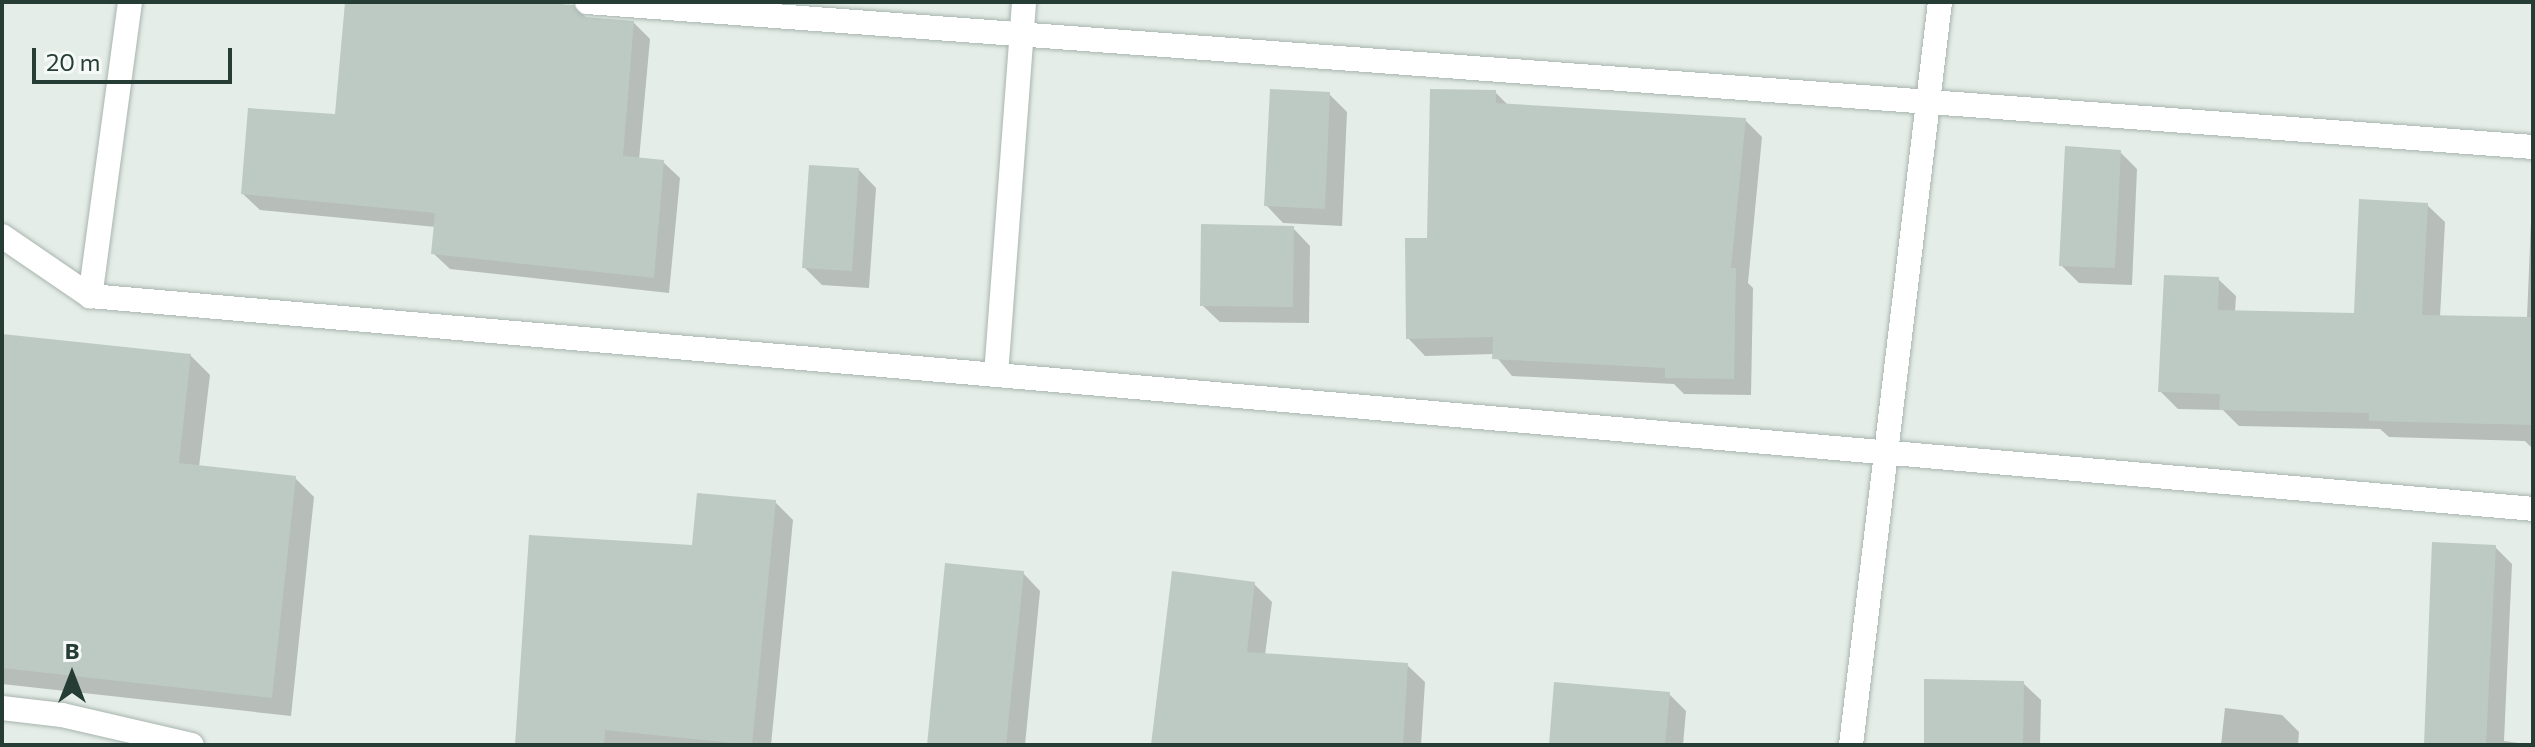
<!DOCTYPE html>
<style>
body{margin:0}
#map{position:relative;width:2535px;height:747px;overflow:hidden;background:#e5ede8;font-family:Commissioner,sans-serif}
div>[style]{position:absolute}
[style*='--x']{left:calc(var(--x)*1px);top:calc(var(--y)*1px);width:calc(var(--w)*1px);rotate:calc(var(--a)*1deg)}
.shadow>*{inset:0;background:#0003}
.building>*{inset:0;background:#bdcac4}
.roads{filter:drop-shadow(0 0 2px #a8b5af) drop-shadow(0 0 2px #a8b5af)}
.minor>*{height:24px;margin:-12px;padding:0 12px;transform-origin:12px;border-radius:12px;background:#fff}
span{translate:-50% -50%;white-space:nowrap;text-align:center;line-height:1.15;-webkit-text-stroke:8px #f5f9f7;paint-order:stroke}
.frame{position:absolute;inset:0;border:4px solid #253d35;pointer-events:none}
.north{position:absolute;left:32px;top:635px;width:80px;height:80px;-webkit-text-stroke:6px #f5f9f7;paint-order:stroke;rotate:0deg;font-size:22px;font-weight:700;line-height:32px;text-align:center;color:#253d35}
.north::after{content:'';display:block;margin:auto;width:28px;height:36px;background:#253d35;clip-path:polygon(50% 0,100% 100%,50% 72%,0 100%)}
.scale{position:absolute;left:32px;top:48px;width:200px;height:36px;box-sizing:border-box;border:4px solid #253d35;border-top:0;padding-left:10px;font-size:24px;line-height:28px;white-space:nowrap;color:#253d35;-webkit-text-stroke:6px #f5f9f7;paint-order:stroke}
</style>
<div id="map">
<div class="shadow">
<div style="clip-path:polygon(347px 2px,513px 2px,584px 19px,633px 22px,650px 39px,639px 160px,663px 162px,680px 178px,669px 293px,450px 269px,433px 253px,436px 227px,260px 210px,243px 194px,337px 116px)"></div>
<div style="clip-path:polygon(1495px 92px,1509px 106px,1745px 120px,1762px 137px,1748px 283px,1753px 288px,1751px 395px,1684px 394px,1674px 384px,1512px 376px,1494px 354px,1425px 356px,1408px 338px,1429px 240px)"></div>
<div style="clip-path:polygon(1329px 94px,1347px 112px,1342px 226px,1283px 223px,1266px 205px)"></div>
<div style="clip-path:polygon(2120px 152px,2137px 169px,2132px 285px,2079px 283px,2061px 265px)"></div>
<div style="clip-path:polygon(859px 170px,876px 188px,869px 288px,822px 285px,804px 267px)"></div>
<div style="clip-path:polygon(2532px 196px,2533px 449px,2525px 441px,2389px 437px,2380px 429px,2239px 426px,2223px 410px,2178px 409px,2160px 391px,2218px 279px,2236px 296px,2235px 312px,2356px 315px,2427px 205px,2445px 222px,2440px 317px,2527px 318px)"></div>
<div style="clip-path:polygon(1293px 228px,1310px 246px,1309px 323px,1220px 322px,1202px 305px)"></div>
<div style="clip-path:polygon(2px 336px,191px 356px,210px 375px,199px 467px,295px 478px,314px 497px,291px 716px,2px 684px)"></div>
<div style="clip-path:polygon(775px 502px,793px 520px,771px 745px,517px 745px,694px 547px)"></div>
<div style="clip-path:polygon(2495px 547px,2512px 564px,2504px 741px,2533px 745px,2426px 745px)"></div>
<div style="clip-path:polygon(1023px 573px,1040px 591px,1025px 745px,929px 745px)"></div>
<div style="clip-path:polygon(1254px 584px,1272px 602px,1265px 655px,1407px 665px,1425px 682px,1421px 745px,1153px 745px)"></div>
<div style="clip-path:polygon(2023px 683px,2041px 700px,2040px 745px,1926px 745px)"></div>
<div style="clip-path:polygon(1669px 694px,1686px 711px,1683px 745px,1551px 745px)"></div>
<div style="clip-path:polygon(2225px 708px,2282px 715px,2299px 732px,2298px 745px,2221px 745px)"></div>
</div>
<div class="building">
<div style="clip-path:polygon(345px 2px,534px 2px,573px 5px,586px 17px,634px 21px,623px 156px,664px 160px,654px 278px,431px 254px,435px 213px,241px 194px,248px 108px,335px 114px)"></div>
<div style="clip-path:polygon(1270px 89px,1330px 92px,1325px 209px,1264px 206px)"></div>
<div style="clip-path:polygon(1430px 89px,1496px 90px,1496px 103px,1746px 118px,1731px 268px,1736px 268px,1734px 379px,1665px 378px,1665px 368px,1492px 359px,1493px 337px,1406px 339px,1405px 238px,1427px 238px)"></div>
<div style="clip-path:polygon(2065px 146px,2121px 150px,2115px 268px,2059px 266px)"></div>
<div style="clip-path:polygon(809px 165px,859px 168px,852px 271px,802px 268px)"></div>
<div style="clip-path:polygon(2359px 199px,2428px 203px,2422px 315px,2533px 317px,2533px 425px,2369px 421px,2369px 413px,2219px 410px,2220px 394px,2158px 392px,2164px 275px,2219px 277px,2218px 310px,2354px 313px)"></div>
<div style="clip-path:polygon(1201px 224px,1294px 226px,1293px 307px,1200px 306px)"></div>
<div style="clip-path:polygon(2px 334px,191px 354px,179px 463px,296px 476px,272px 698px,2px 668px)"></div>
<div style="clip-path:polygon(697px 493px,776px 500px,752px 745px,605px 730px,604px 745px,515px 745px,529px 535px,692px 545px)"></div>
<div style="clip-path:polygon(2432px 542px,2496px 545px,2486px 745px,2424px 745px)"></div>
<div style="clip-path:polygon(945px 563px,1024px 571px,1006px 745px,927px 745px)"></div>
<div style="clip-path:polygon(1172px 571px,1255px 582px,1247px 652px,1408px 663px,1403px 745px,1151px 745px)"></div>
<div style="clip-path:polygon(1924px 679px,2024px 681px,2023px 745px,1924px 745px)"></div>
<div style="clip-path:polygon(1554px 682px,1670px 692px,1665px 745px,1549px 745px)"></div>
</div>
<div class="roads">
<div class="minor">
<div style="--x:130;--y:2;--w:297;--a:97.7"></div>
<div style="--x:90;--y:296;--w:2452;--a:4.98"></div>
<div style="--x:587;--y:2;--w:1951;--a:4.26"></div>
<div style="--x:2;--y:236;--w:107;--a:34.3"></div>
<div style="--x:996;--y:375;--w:374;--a:-85.7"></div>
<div style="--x:2;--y:708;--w:60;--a:6.7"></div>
<div style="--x:62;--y:715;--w:133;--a:13"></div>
<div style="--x:1851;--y:745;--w:748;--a:-83.17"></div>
</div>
</div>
<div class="frame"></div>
<div class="north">B</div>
<div class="scale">20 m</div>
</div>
